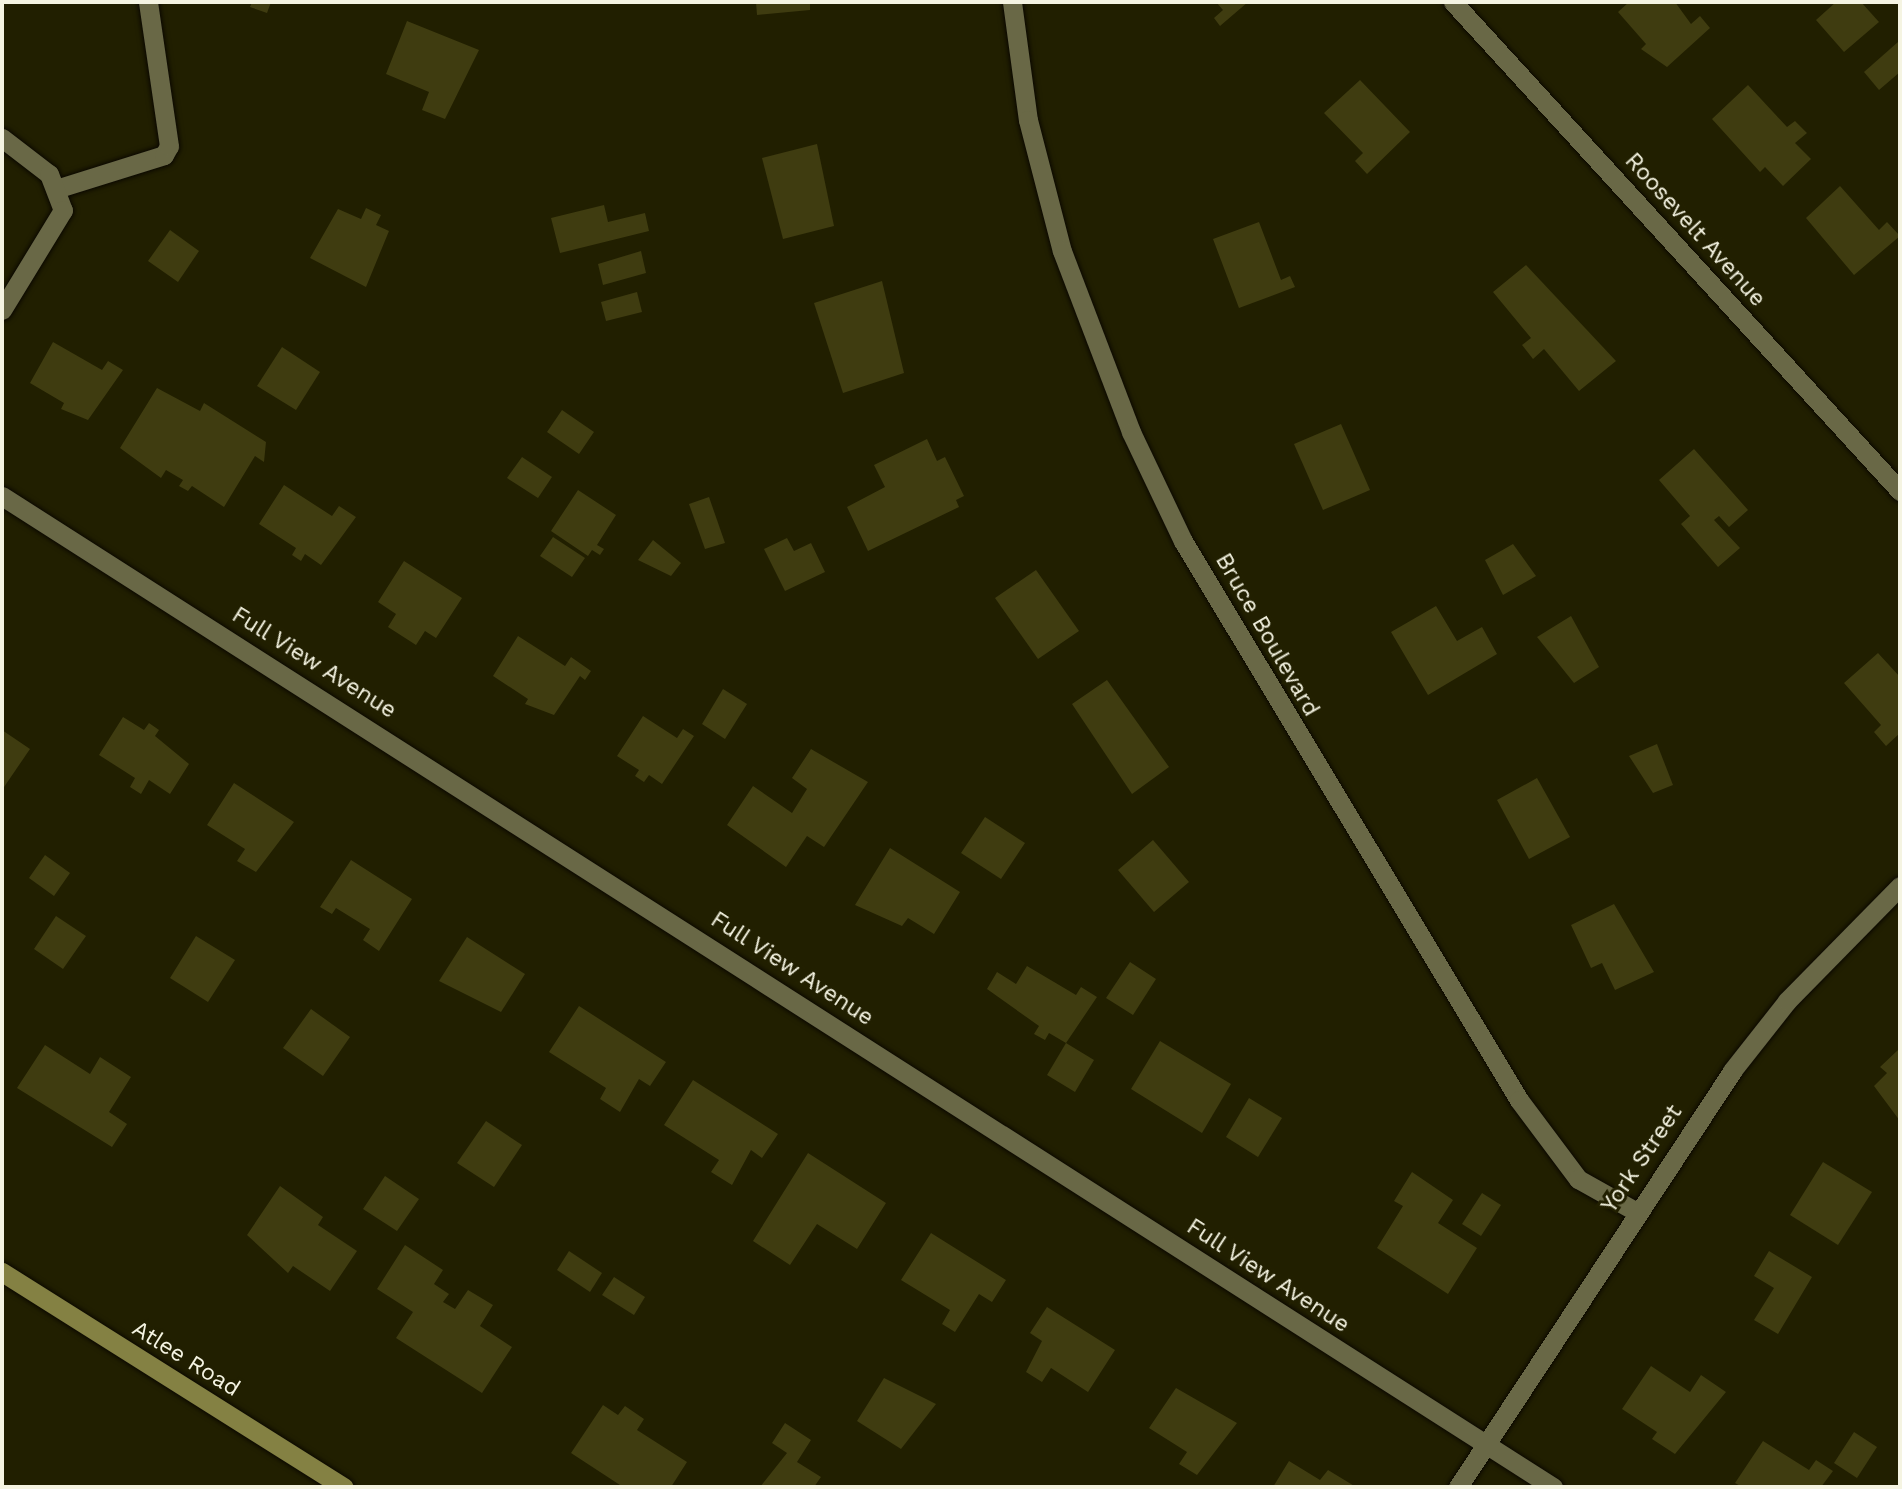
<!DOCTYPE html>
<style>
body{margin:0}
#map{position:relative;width:1902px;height:1489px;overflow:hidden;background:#211f00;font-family:"Work Sans",sans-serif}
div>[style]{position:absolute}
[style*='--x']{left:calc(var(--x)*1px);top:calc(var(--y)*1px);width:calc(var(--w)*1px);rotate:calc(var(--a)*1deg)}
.building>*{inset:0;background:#3f3c10}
.roads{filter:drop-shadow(0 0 2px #0b0800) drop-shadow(0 0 2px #0b0800)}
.service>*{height:19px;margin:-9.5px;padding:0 9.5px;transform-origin:9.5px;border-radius:9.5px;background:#696846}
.minor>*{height:19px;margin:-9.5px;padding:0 9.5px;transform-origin:9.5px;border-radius:9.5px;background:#696846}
.secondary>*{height:19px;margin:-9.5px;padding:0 9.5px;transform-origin:9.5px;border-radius:9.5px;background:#848143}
span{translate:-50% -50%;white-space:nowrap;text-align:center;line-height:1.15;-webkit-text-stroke:6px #211f00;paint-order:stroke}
.street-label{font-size:23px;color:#f5f4e2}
.frame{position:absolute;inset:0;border:4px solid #f5f4e2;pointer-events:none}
</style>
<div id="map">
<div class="building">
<div style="clip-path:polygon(252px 2px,271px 2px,267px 13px,250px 7px)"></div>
<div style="clip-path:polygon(756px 2px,810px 2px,810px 10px,757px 15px)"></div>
<div style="clip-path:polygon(1216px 2px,1248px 2px,1220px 26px,1214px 18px,1223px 10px)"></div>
<div style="clip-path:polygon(1629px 2px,1675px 2px,1691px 24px,1700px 16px,1710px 28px,1667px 67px,1641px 49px,1646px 44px,1618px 12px)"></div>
<div style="clip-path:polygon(1836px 2px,1861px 2px,1879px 22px,1844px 52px,1816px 20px)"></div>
<div style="clip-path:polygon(407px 21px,479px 50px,445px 119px,422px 110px,429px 92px,386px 74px)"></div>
<div style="clip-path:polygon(1898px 42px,1900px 72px,1879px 90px,1864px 72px)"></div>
<div style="clip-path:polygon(1360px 80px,1410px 132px,1367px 174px,1355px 161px,1363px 153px,1324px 113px)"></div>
<div style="clip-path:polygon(1748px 85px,1787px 127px,1795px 121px,1807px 133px,1795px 143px,1811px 159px,1783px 186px,1765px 167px,1760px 172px,1712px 119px)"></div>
<div style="clip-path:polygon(817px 144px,834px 226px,783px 239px,762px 158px)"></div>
<div style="clip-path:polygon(1840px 186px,1879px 230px,1887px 222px,1900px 236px,1854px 275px,1806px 218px)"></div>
<div style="clip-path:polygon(604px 205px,608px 222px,645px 213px,649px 231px,560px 253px,551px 218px)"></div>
<div style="clip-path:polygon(366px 208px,381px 215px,376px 225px,389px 231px,366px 287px,310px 258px,338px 209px,361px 219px)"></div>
<div style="clip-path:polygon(1259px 222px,1281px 280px,1290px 276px,1295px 287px,1239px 308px,1213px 239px)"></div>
<div style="clip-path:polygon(170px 230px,199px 251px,178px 282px,148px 261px)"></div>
<div style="clip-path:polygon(641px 251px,646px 273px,603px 285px,598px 264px)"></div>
<div style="clip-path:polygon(1526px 265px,1616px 361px,1579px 391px,1544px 349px,1533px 359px,1522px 345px,1531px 338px,1493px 292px)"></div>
<div style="clip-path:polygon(882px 281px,904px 373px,843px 393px,814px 303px)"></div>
<div style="clip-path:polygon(637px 292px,642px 312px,606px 321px,601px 302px)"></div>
<div style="clip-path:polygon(53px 342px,102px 370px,108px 361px,123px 370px,88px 420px,61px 409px,64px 403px,30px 383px)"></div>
<div style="clip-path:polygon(282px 347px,320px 372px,296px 410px,257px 386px)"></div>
<div style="clip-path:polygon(157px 388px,200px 411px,204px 403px,266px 442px,264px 462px,255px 456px,224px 507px,192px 486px,188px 491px,179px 486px,183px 480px,166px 470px,161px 478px,120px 448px)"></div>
<div style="clip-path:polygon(562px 410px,594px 432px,579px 454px,547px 432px)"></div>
<div style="clip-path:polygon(1341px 424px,1370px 490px,1323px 510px,1294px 444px)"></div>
<div style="clip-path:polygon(927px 439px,937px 461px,945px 457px,964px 496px,956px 500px,959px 507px,868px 551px,847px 507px,885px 487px,874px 465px)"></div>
<div style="clip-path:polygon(1694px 449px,1748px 510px,1729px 527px,1719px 516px,1714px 520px,1740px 548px,1718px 567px,1681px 524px,1690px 516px,1659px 480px)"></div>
<div style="clip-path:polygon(522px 457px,552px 477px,538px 498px,507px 478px)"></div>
<div style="clip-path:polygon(284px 485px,332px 516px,339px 506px,356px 517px,321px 565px,305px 554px,301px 561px,292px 555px,296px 548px,259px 524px)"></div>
<div style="clip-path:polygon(578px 490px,616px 515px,597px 545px,604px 549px,600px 555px,592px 550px,588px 556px,551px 531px)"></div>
<div style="clip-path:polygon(709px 497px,725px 543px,705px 549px,689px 504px)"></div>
<div style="clip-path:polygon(553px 537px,585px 558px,572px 577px,540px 556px)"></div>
<div style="clip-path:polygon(787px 538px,794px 551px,811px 543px,825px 572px,785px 591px,764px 549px)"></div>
<div style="clip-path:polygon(653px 540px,681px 563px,671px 576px,638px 560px)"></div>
<div style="clip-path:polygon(1513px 544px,1536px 576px,1503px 595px,1485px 560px)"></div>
<div style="clip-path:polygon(404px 561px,462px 598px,436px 638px,425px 631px,416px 645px,388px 627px,396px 614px,378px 602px)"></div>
<div style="clip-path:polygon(1036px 570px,1079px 631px,1038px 659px,995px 598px)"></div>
<div style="clip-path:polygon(1436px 606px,1457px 641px,1482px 627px,1497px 654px,1428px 695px,1391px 632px)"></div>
<div style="clip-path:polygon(1571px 616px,1599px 667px,1574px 683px,1537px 637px)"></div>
<div style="clip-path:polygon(518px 636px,565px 666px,571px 657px,591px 671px,585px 680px,580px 676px,554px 715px,525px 704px,528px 699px,493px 676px)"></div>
<div style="clip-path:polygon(1878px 653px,1900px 677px,1900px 733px,1886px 746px,1874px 732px,1881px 725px,1844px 683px)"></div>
<div style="clip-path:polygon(1107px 680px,1169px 767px,1132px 794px,1072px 704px)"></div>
<div style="clip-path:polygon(723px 689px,747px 704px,725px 739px,702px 724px)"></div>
<div style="clip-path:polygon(643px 716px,677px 738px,683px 729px,694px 736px,662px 784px,649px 775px,644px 782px,635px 776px,639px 770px,617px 756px)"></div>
<div style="clip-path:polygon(123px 717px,144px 730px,149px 723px,159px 730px,155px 736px,189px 764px,170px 794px,149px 780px,141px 794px,130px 787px,135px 778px,99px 755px)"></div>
<div style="clip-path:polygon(2px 730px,30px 749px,2px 790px)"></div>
<div style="clip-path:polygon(1657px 744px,1673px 785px,1653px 793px,1629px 756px)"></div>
<div style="clip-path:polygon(811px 749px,868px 782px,824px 847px,807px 836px,786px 867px,727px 825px,753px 786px,792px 813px,807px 789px,792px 778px)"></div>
<div style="clip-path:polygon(1537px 778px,1570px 837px,1529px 859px,1497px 800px)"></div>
<div style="clip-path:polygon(234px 783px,294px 822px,256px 872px,237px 861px,245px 849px,207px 825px)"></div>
<div style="clip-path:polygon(985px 817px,1025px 843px,1001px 879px,961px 853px)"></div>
<div style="clip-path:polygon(1153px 840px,1189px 882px,1154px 912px,1118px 870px)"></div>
<div style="clip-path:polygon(890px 848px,960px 892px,934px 934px,908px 918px,902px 926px,855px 905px)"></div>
<div style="clip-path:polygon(45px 855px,70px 873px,54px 896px,29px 878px)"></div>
<div style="clip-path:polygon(351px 860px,412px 899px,379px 951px,363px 940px,370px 929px,336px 908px,332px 914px,320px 907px)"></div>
<div style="clip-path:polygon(1614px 904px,1654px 972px,1615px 990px,1602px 963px,1591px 968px,1571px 925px)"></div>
<div style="clip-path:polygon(56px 916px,86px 936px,63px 969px,34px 949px)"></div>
<div style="clip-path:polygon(196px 936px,235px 960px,208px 1002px,170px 978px)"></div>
<div style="clip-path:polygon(467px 937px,525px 974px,501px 1012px,439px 981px)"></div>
<div style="clip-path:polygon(1130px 962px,1156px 979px,1133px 1015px,1106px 998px)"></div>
<div style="clip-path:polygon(1027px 966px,1076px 995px,1081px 987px,1097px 997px,1066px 1043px,1049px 1033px,1045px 1040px,1034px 1034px,1039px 1026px,987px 989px,997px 972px,1016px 984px)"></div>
<div style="clip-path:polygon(579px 1006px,666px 1062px,650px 1086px,639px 1079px,620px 1112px,600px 1099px,606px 1088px,549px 1052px)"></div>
<div style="clip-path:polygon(311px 1009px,350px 1037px,323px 1076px,283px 1048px)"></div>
<div style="clip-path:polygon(1160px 1041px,1231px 1084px,1202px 1133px,1131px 1089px)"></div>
<div style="clip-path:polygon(1066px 1043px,1094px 1060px,1075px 1092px,1047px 1075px)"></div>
<div style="clip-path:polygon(45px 1045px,90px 1074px,100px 1057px,131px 1077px,109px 1112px,127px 1124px,112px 1147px,17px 1088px)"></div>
<div style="clip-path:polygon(1898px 1050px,1900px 1052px,1900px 1121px,1874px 1086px,1887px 1073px,1880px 1067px)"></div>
<div style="clip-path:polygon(693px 1080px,778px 1134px,762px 1158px,751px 1150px,732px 1185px,711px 1172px,719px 1160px,664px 1125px)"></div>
<div style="clip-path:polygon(1249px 1098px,1282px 1118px,1258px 1157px,1226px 1137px)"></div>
<div style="clip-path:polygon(486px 1121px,522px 1145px,494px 1187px,457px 1163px)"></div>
<div style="clip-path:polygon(808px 1153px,886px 1203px,857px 1249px,817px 1224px,790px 1265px,753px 1241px)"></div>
<div style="clip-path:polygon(1823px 1162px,1872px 1192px,1838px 1245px,1790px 1215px)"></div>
<div style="clip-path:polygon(1412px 1172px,1453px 1200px,1438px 1223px,1477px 1248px,1448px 1294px,1377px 1248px,1403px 1206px,1394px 1201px)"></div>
<div style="clip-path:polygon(385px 1176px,419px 1199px,397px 1231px,363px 1209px)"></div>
<div style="clip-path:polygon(280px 1186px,323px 1217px,318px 1225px,357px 1251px,330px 1291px,293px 1266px,288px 1273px,247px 1235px)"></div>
<div style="clip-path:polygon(1482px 1193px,1501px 1205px,1481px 1236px,1462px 1224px)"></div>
<div style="clip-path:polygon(931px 1233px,1006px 1280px,992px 1302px,979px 1294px,955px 1332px,942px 1324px,950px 1310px,901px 1280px)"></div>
<div style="clip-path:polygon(405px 1245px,443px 1270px,434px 1284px,449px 1294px,443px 1302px,455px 1309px,468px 1290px,493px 1305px,480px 1326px,512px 1347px,482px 1393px,396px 1338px,413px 1312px,377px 1289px)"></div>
<div style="clip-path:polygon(569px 1251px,602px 1273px,590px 1292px,557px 1270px)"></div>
<div style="clip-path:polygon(1769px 1251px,1812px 1277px,1778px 1334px,1754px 1320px,1774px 1288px,1754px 1276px)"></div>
<div style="clip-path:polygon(614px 1277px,645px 1297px,634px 1315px,602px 1295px)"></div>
<div style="clip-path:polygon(1047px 1307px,1115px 1350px,1088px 1392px,1051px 1368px,1042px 1382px,1026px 1372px,1042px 1341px,1030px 1333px)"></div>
<div style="clip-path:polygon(1651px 1366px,1690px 1392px,1701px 1375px,1726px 1392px,1675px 1454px,1652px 1439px,1657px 1432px,1622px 1409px)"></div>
<div style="clip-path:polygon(884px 1378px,936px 1404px,901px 1449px,857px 1421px)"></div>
<div style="clip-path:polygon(1176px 1388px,1237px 1423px,1197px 1475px,1179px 1464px,1187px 1452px,1149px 1428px)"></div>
<div style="clip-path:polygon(603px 1405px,618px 1415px,625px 1406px,644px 1419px,637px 1430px,687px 1462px,671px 1487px,623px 1487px,571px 1453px)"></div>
<div style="clip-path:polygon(785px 1423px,811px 1440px,797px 1462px,821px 1477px,814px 1487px,760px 1487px,787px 1453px,772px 1443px)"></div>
<div style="clip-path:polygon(1854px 1432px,1877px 1447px,1857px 1478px,1834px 1463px)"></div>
<div style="clip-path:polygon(1763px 1441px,1809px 1470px,1816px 1460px,1833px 1471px,1821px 1487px,1742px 1487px,1735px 1483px)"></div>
<div style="clip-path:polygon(1289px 1461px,1320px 1480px,1328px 1470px,1356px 1487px,1273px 1487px)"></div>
</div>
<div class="roads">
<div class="service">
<div style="--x:59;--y:188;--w:110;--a:-17.4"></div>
<div style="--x:164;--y:155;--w:10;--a:-61"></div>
<div style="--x:169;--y:146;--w:146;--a:-98.3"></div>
</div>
<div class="minor">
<div style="--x:1012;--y:2;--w:119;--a:82.3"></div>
<div style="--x:1028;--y:120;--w:135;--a:75.5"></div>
<div style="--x:1062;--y:251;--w:194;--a:69.1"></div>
<div style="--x:1131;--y:432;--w:121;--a:64.5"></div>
<div style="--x:1183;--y:541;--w:652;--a:58.99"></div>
<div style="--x:1519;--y:1100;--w:99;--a:53.2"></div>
<div style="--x:1578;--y:1179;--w:65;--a:29.3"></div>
<div style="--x:1453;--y:2;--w:663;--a:47.57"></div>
<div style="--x:2;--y:138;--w:59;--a:37.5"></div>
<div style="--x:49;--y:174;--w:39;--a:69"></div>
<div style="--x:63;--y:210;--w:117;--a:121.4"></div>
<div style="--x:2;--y:496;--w:1841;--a:32.58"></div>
<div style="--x:1458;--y:1487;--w:498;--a:-56.6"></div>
<div style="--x:1732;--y:1071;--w:89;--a:-51.8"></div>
<div style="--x:1787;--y:1001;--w:161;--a:-45.5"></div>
</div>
<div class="secondary">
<div style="--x:2;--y:1272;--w:404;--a:32.2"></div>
</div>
</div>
<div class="street-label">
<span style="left:1695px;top:230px;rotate:48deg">Roosevelt Avenue</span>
<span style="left:1267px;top:635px;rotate:60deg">Bruce Boulevard</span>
<span style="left:314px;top:663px;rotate:32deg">Full View Avenue</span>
<span style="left:792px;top:969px;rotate:33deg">Full View Avenue</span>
<span style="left:1642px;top:1159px;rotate:-56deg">York Street</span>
<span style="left:1268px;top:1276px;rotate:33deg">Full View Avenue</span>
<span style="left:186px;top:1359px;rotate:32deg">Atlee Road</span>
</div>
<div class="frame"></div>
</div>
